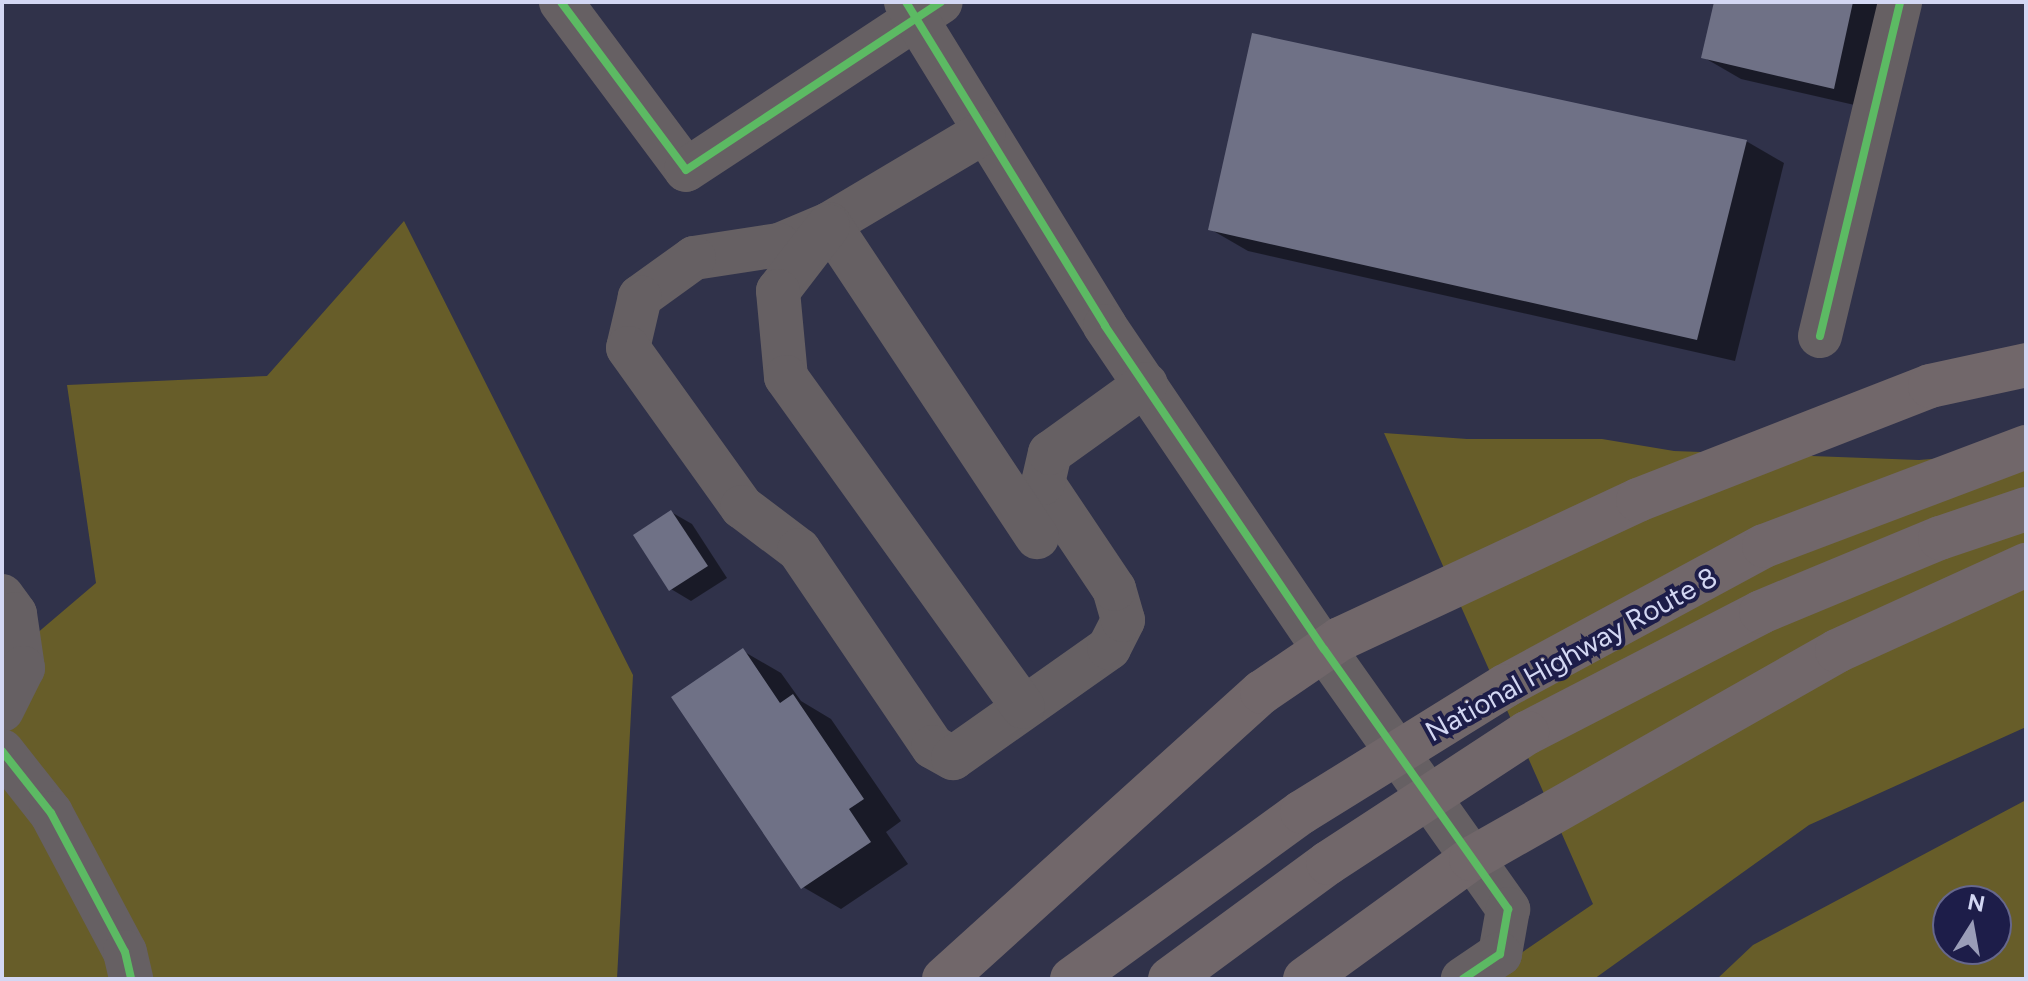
<!DOCTYPE html>
<style>
body{margin:0}
#map{position:relative;width:2028px;height:981px;overflow:hidden;background:#30324a;font-family:Figtree,sans-serif}
div>[style]{position:absolute}
[style*='--x']{left:calc(var(--x)*1px);top:calc(var(--y)*1px);width:calc(var(--w)*1px);rotate:calc(var(--a)*1deg)}
.forest>*{inset:0;background:#675d29}
.shadow>*{inset:0;background:#0007}
.building>*{inset:0;background:#6f7186}
.minor>*{height:44px;margin:-22px;padding:0 22px;transform-origin:22px;border-radius:22px;background:#666063}
.highway>*{height:44px;margin:-22px;padding:0 22px;transform-origin:22px;border-radius:22px;background:#71676a}
.highway-bridge>*{height:44px;margin:-22px;padding:0 22px;transform-origin:22px;border-radius:22px;background:#71676a}
.cycleway>*{height:8px;margin:-4px;padding:0 4px;transform-origin:4px;border-radius:4px;background:#5cba63}
span{translate:-50% -50%;white-space:nowrap;text-align:center;line-height:1.15;-webkit-text-stroke:8px #1d1d49;paint-order:stroke}
.street-label{font-size:28px;color:#d3d7f3}
.frame{position:absolute;inset:0;border:4px solid #d3d7f3;pointer-events:none}
.north{position:absolute;left:1932px;top:885px;width:80px;height:80px;box-sizing:border-box;background:#1d1d49;border:2px solid #66678d;border-radius:50%;rotate:11deg;font-size:22px;font-weight:700;line-height:32px;text-align:center;color:#d3d7f3}
.north::after{content:'';display:block;margin:auto;width:28px;height:36px;background:#9a9db8;clip-path:polygon(50% 0,100% 100%,50% 72%,0 100%)}
</style>
<div id="map">
<div class="forest">
<div style="clip-path:polygon(404px 221px,633px 675px,617px 979px,2px 979px,2px 663px,96px 583px,67px 385px,267px 376px)"></div>
<div style="clip-path:polygon(1384px 433px,1467px 439px,1602px 439px,1674px 451px,1919px 460px,2026px 451px,2026px 727px,1809px 825px,1594px 979px,1483px 979px,1593px 904px)"></div>
<div style="clip-path:polygon(evenodd,2026px 800px,2026px 979px,1717px 979px,1753px 945px,2026px 800px,1948px 901px,1996px 901px,1996px 949px,1948px 949px,1948px 901px)"></div>
</div>
<div class="shadow">
<div style="clip-path:polygon(1716px 2px,1896px 2px,1872px 109px,1741px 79px,1703px 57px)"></div>
<div style="clip-path:polygon(1746px 141px,1784px 163px,1735px 361px,1248px 251px,1210px 229px)"></div>
<div style="clip-path:polygon(671px 512px,692px 524px,727px 578px,691px 601px,671px 589px)"></div>
<div style="clip-path:polygon(743px 651px,781px 673px,801px 701px,831px 719px,901px 821px,886px 832px,908px 864px,841px 909px,803px 887px)"></div>
</div>
<div class="building">
<div style="clip-path:polygon(1714px 2px,1853px 2px,1834px 89px,1701px 58px)"></div>
<div style="clip-path:polygon(1252px 33px,1747px 140px,1697px 340px,1208px 230px)"></div>
<div style="clip-path:polygon(671px 510px,708px 566px,669px 591px,633px 535px)"></div>
<div style="clip-path:polygon(743px 648px,780px 703px,793px 694px,864px 799px,849px 809px,871px 842px,801px 889px,671px 697px)"></div>
</div>
<div class="minor">
<div style="--x:561;--y:2;--w:209;--a:53.3"></div>
<div style="--x:686;--y:170;--w:305;--a:-33.4"></div>
<div style="--x:906;--y:2;--w:380;--a:58.4"></div>
<div style="--x:1105;--y:326;--w:390;--a:55.9"></div>
<div style="--x:1324;--y:649;--w:319;--a:54.7"></div>
<div style="--x:1508;--y:909;--w:46;--a:100.1"></div>
<div style="--x:1500;--y:954;--w:45;--a:146"></div>
<div style="--x:984;--y:132;--w:180;--a:149.3"></div>
<div style="--x:829;--y:224;--w:54;--a:157.2"></div>
<div style="--x:779;--y:245;--w:86;--a:171.3"></div>
<div style="--x:694;--y:258;--w:67;--a:144.2"></div>
<div style="--x:640;--y:297;--w:52;--a:103.2"></div>
<div style="--x:628;--y:348;--w:196;--a:54.4"></div>
<div style="--x:742;--y:507;--w:71;--a:37"></div>
<div style="--x:799;--y:550;--w:238;--a:55.8"></div>
<div style="--x:933;--y:747;--w:23;--a:29"></div>
<div style="--x:953;--y:758;--w:191;--a:-35.2"></div>
<div style="--x:1109;--y:648;--w:31;--a:-63"></div>
<div style="--x:1123;--y:620;--w:32;--a:-106"></div>
<div style="--x:1114;--y:589;--w:128;--a:-123.8"></div>
<div style="--x:1043;--y:483;--w:31;--a:-77"></div>
<div style="--x:1050;--y:453;--w:118;--a:-35.7"></div>
<div style="--x:829;--y:224;--w:376;--a:56.4"></div>
<div style="--x:828;--y:226;--w:82;--a:127.6"></div>
<div style="--x:778;--y:291;--w:86;--a:84.7"></div>
<div style="--x:786;--y:377;--w:406;--a:54.3"></div>
<div style="--x:1820;--y:336;--w:343;--a:-76.5"></div>
<div style="--x:2;--y:596;--w:22;--a:54"></div>
<div style="--x:15;--y:614;--w:55;--a:81.6"></div>
<div style="--x:23;--y:668;--w:47;--a:116.6"></div>
<div style="--x:2;--y:751;--w:79;--a:51.7"></div>
<div style="--x:51;--y:813;--w:157;--a:62"></div>
<div style="--x:125;--y:952;--w:28;--a:77"></div>
</div>
<div class="highway">
<div style="--x:1505;--y:686;--w:294;--a:-28.4"></div>
<div style="--x:1764;--y:546;--w:280;--a:-20.7"></div>
<div style="--x:1527;--y:733;--w:263;--a:-27.3"></div>
<div style="--x:1761;--y:612;--w:194;--a:-22.5"></div>
<div style="--x:1940;--y:538;--w:91;--a:-18.6"></div>
<div style="--x:944;--y:979;--w:428;--a:-42.1"></div>
<div style="--x:1262;--y:692;--w:94;--a:-34.2"></div>
<div style="--x:1340;--y:639;--w:329;--a:-25"></div>
<div style="--x:1638;--y:500;--w:313;--a:-21.3"></div>
<div style="--x:1930;--y:386;--w:98;--a:-12.3"></div>
<div style="--x:1072;--y:979;--w:284;--a:-36"></div>
<div style="--x:1170;--y:979;--w:196;--a:-36.3"></div>
<div style="--x:1305;--y:979;--w:205;--a:-35.9"></div>
<div style="--x:1471;--y:859;--w:421;--a:-29.6"></div>
<div style="--x:1837;--y:651;--w:208;--a:-24.5"></div>
</div>
<div class="highway-bridge">
<div style="--x:1302;--y:812;--w:239;--a:-31.8"></div>
<div style="--x:1328;--y:863;--w:238;--a:-33.2"></div>
</div>
<div class="cycleway">
<div style="--x:561;--y:2;--w:209;--a:53.3"></div>
<div style="--x:686;--y:170;--w:305;--a:-33.4"></div>
<div style="--x:906;--y:2;--w:380;--a:58.4"></div>
<div style="--x:1105;--y:326;--w:390;--a:55.9"></div>
<div style="--x:1324;--y:649;--w:319;--a:54.7"></div>
<div style="--x:1508;--y:909;--w:46;--a:100.1"></div>
<div style="--x:1500;--y:954;--w:45;--a:146"></div>
<div style="--x:1820;--y:336;--w:343;--a:-76.5"></div>
<div style="--x:2;--y:751;--w:79;--a:51.7"></div>
<div style="--x:51;--y:813;--w:157;--a:62"></div>
<div style="--x:125;--y:952;--w:28;--a:77"></div>
</div>
<div class="street-label">
<span style="left:1571px;top:654px;rotate:-29deg">National Highway Route 8</span>
</div>
<div class="frame"></div>
<div class="north">N</div>
</div>
